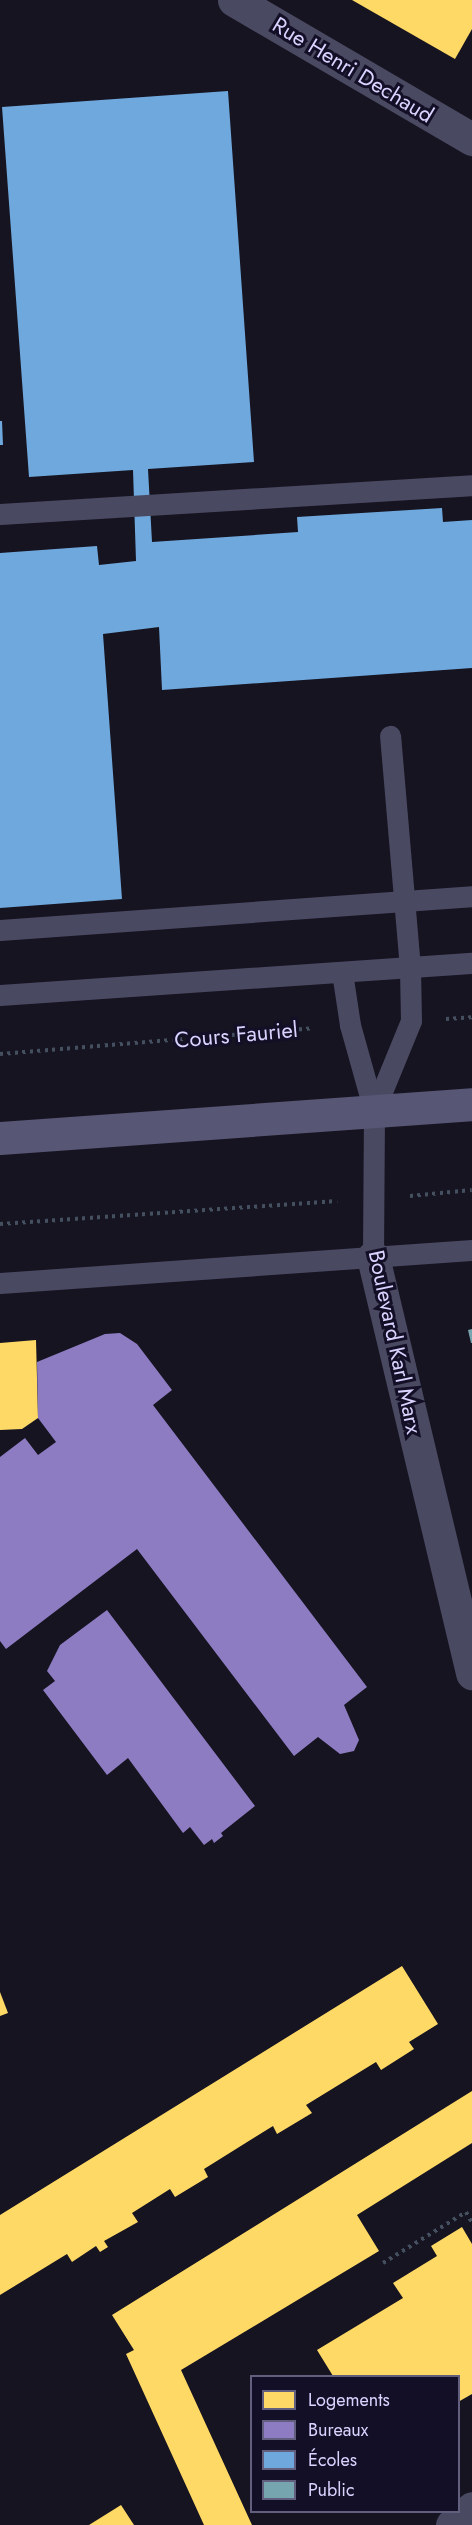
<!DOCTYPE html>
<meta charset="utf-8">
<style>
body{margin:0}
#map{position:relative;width:472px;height:2525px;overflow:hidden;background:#161421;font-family:Jost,sans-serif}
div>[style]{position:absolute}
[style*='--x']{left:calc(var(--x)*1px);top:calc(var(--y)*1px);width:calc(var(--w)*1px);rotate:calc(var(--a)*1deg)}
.homes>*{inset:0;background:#ffd966}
.offices>*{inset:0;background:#8e7cc3}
.schools>*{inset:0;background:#6fa8dc}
.public>*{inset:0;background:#76a5af}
.path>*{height:4px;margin-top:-2px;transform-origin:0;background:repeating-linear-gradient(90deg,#44505f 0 3px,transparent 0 7.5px)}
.lane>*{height:21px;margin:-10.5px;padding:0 10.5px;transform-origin:10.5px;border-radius:10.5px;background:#4a4962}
.street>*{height:33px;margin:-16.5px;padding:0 16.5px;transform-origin:16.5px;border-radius:16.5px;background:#4a4962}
.secondary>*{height:33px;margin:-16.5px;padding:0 16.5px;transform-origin:16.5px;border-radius:16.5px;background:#575674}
span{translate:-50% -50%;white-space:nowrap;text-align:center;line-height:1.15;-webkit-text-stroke:6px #130f26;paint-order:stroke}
.street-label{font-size:22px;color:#d9d4ff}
.legend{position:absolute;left:250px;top:2375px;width:210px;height:138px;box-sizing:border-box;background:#130f26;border:2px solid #625e7d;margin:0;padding:8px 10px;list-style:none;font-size:18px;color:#d9d4ff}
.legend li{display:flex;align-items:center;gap:12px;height:30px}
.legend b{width:30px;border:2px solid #625e7d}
</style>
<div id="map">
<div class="homes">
<div style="clip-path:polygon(352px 0,472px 0,472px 29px,455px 59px)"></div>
<div style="clip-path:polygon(36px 1340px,38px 1418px,22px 1429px,0 1430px,0 1343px)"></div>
<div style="clip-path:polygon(402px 1966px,438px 2024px,409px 2042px,414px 2049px,381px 2070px,376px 2062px,306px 2105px,312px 2113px,277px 2134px,273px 2126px,204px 2169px,208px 2177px,175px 2197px,170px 2189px,132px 2213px,138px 2222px,104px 2241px,108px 2247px,100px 2252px,96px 2246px,72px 2262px,67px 2254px,0 2295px,0 2215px)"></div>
<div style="clip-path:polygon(0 1992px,8px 2013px,0 2016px)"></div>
<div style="clip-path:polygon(472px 2091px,472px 2143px,357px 2215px,379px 2251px,181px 2370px,252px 2525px,204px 2525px,126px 2354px,134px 2350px,112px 2315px)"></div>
<div style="clip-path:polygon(462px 2227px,472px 2244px,472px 2394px,458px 2402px,458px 2376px,333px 2376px,317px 2350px,403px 2298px,393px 2283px,437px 2256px,431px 2246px)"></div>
<div style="clip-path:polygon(121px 2505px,134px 2525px,89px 2525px)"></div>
</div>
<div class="offices">
<div style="clip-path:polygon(120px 1333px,137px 1344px,172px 1390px,153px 1405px,367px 1687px,344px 1705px,359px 1740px,354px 1751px,340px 1754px,318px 1737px,294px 1756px,137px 1549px,6px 1649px,0 1641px,0 1457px,25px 1438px,38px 1455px,56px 1442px,38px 1418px,37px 1362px,105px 1334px)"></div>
<div style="clip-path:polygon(107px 1610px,255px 1806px,221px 1833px,223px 1836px,214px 1843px,212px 1839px,204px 1845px,190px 1827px,183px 1833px,128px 1758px,107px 1775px,43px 1690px,55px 1681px,47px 1671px,60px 1645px)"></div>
</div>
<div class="schools">
<div style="clip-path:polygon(228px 91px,254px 462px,148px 469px,152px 542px,298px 532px,297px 517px,442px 508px,443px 522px,472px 520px,472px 668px,162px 690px,159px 627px,103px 634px,122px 899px,0 908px,0 553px,97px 546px,99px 565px,136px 561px,133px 470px,29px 477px,2px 107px)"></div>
<div style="clip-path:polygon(0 421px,2px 421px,3px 445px,0 445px)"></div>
</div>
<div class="public">
<div style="clip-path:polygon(472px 1329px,472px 1343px,471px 1343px,468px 1330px)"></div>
</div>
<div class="path">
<div style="--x:446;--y:1019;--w:26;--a:-4"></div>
<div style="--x:0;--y:1054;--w:314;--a:-4.7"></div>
<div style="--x:410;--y:1196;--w:62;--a:-5.5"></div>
<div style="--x:0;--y:1224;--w:338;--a:-3.9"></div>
<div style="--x:383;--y:2263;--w:97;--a:-31.6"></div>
<div style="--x:466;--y:2212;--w:13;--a:61"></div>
</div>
<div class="lane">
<div style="--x:0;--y:514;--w:473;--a:-3.5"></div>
<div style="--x:0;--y:930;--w:473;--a:-4.1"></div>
<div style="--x:342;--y:972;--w:54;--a:81.4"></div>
<div style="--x:350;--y:1025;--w:89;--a:74.4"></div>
<div style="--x:374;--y:1111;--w:146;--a:90.4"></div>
<div style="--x:0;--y:995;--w:473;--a:-3.9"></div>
<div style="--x:374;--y:1111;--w:97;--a:-67.7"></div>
<div style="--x:411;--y:1021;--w:53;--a:-91.1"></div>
<div style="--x:410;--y:968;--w:233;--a:-94.9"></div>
<div style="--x:0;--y:1283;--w:473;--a:-4"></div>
</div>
<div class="street">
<div style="--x:234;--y:0;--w:276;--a:30.3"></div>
<div style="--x:373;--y:1257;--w:428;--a:76.6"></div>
<div style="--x:452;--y:2525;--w:26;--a:-40"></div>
</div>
<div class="secondary">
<div style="--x:0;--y:1138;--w:473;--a:-4.1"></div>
</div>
<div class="street-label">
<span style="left:353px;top:70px;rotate:31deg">Rue Henri Dechaud</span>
<span style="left:236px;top:1035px;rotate:-5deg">Cours Fauriel</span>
<span style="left:395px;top:1342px;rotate:78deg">Boulevard Karl Marx</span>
</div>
<ul class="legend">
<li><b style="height:16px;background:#ffd966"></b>Logements</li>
<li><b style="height:16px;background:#8e7cc3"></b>Bureaux</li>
<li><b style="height:16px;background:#6fa8dc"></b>Écoles</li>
<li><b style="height:16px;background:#76a5af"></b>Public</li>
</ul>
</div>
